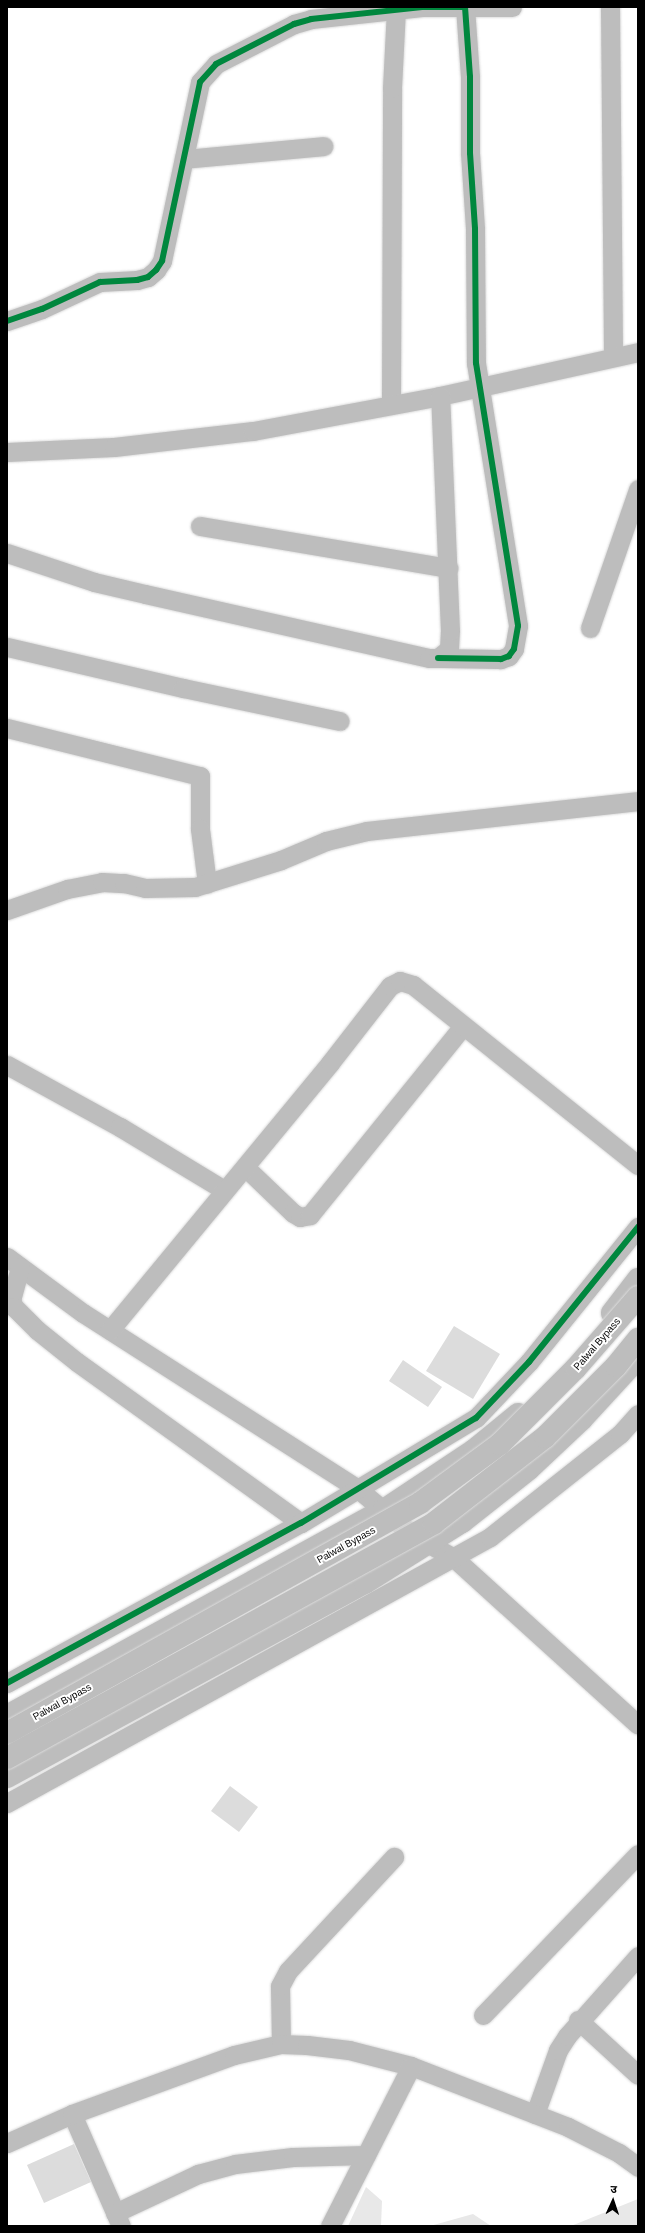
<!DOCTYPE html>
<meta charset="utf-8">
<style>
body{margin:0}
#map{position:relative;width:645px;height:2233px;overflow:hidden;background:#fff;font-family:Arial,"Noto Sans Devanagari",sans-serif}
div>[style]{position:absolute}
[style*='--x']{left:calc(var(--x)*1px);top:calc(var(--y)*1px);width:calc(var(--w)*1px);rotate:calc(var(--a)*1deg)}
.green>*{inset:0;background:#e8e8e8}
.building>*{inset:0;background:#dcdcdc}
.roads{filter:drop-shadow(0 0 1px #dbdbdb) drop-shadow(0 0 1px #dbdbdb)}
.minor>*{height:19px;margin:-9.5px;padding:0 9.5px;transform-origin:9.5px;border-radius:9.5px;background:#bdbdbd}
.highway>*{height:22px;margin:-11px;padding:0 11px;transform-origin:11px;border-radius:11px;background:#bdbdbd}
.bridges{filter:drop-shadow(0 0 1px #dbdbdb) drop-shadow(0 0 1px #dbdbdb)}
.highway-bridge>*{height:22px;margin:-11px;padding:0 11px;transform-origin:11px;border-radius:11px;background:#bdbdbd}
.cycleway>*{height:6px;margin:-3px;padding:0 3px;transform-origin:3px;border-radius:3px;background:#00873e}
span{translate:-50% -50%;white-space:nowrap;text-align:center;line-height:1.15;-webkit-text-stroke:4px #fff;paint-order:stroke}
.street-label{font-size:10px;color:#000}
.frame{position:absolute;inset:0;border:8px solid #000;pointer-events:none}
.north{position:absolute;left:593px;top:2181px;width:40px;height:40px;-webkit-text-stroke:3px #fff;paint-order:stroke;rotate:3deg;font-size:11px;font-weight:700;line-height:16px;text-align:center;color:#000}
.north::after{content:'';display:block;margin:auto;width:14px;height:18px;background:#000;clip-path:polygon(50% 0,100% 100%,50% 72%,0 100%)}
</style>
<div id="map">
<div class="green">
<div style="clip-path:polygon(366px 2187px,382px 2201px,381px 2226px,348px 2226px)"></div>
<div style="clip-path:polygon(638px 2199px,638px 2226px,571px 2226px)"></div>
<div style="clip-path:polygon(473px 2214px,491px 2226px,430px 2226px)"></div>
</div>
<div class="building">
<div style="clip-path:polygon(454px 1326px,500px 1354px,473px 1399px,426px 1371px)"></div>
<div style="clip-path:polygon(403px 1360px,442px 1387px,428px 1407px,389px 1381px)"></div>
<div style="clip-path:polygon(230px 1786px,258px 1807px,239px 1832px,211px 1811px)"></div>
<div style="clip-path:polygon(74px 2144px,91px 2182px,44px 2203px,27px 2165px)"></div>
</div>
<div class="roads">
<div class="minor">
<div style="--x:465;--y:7;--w:47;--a:0"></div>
<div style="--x:610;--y:7;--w:350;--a:89.5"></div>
<div style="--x:184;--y:159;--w:140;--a:-5.3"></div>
<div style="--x:7;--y:321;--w:37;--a:-19"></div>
<div style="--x:42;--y:309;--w:64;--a:-25"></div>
<div style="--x:100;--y:282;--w:37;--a:-3"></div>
<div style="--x:137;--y:280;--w:11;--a:-15"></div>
<div style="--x:148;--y:277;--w:11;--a:-41"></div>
<div style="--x:156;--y:270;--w:11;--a:-56"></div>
<div style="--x:162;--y:261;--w:183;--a:-78"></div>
<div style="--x:200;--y:82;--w:24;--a:-48"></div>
<div style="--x:216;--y:64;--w:88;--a:-27.1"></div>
<div style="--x:294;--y:24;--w:18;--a:-16"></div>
<div style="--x:311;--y:19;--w:114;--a:-6.1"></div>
<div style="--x:424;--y:7;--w:41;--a:0"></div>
<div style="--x:465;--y:7;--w:70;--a:85.9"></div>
<div style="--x:470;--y:77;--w:76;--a:90"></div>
<div style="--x:470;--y:153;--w:76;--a:86.2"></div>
<div style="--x:475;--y:229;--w:134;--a:89.6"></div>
<div style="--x:476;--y:363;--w:266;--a:80.9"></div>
<div style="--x:518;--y:626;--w:23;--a:100"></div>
<div style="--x:514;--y:649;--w:9;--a:126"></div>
<div style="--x:509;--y:656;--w:9;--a:159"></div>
<div style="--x:501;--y:659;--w:63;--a:-179.1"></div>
<div style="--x:391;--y:403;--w:315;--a:-89.8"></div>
<div style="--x:392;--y:88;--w:78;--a:-87.1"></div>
<div style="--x:7;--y:452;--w:107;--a:-2.7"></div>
<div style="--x:114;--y:447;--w:140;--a:-6.6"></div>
<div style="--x:253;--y:431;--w:190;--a:-10.6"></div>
<div style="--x:440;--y:396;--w:203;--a:-12.5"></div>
<div style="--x:200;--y:526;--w:252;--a:9.6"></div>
<div style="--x:7;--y:553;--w:92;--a:18.4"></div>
<div style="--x:94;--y:582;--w:52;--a:13.2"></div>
<div style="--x:145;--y:594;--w:291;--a:12.7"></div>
<div style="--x:429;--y:658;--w:9;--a:0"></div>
<div style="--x:438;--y:658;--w:14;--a:-39"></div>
<div style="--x:449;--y:649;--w:18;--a:-87"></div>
<div style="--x:450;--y:631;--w:235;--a:-92.4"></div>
<div style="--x:590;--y:628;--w:147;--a:-70.9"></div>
<div style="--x:7;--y:647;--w:181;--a:13.1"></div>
<div style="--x:183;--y:688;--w:160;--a:11.9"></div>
<div style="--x:7;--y:728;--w:199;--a:14"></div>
<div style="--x:200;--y:776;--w:53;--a:90"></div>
<div style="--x:200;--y:829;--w:55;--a:82.7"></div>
<div style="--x:7;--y:910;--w:64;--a:-19.3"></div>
<div style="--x:67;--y:889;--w:36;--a:-11"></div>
<div style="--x:102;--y:882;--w:22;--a:3"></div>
<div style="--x:124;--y:883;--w:22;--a:13"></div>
<div style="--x:145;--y:888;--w:50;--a:-1.1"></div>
<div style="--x:195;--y:887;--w:90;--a:-17.4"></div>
<div style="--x:281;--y:860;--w:49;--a:-22.9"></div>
<div style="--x:326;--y:841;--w:42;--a:-13.7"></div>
<div style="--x:367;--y:831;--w:273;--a:-6.3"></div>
<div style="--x:7;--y:1065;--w:129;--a:28.8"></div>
<div style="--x:120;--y:1127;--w:122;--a:31.2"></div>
<div style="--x:245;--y:1167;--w:66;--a:43.8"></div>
<div style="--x:293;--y:1213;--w:8;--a:30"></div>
<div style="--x:300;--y:1217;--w:10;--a:-11"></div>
<div style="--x:310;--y:1215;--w:243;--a:-51"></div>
<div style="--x:7;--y:1257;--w:94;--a:36.4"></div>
<div style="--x:83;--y:1313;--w:326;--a:32.6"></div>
<div style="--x:358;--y:1489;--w:72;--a:39.9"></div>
<div style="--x:413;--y:1535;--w:47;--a:29.3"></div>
<div style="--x:454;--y:1558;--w:248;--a:42.2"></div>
<div style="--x:20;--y:1267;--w:34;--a:105"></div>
<div style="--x:11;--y:1300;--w:8;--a:67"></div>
<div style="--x:14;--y:1307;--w:33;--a:45"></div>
<div style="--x:37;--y:1330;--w:51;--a:38.7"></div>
<div style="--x:77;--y:1362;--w:276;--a:35.7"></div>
<div style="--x:110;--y:1330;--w:346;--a:-50.5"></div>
<div style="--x:330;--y:1063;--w:98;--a:-52.1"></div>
<div style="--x:390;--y:986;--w:11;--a:-27"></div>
<div style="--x:400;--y:981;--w:14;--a:17"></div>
<div style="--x:413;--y:985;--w:288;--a:38.7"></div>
<div style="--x:7;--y:1683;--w:335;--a:-28.6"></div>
<div style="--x:301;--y:1523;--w:204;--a:-31"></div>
<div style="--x:476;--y:1418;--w:77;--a:-46.6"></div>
<div style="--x:529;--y:1362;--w:174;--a:-51.1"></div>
<div style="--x:7;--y:1803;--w:551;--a:-28.84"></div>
<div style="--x:490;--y:1537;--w:166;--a:-38.4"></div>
<div style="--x:620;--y:1434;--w:27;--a:-48"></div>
<div style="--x:483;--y:2015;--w:223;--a:-46.1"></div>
<div style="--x:578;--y:2020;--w:81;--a:42.5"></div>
<div style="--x:281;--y:2044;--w:58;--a:-91"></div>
<div style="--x:280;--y:1986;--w:17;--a:-62"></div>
<div style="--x:288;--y:1971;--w:156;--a:-47.1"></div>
<div style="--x:72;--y:2114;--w:122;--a:66.4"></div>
<div style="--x:535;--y:2114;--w:68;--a:-70.2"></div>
<div style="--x:558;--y:2050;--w:17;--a:-57"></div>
<div style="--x:567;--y:2036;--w:107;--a:-48.4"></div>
<div style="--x:7;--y:2143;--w:71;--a:-24"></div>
<div style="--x:72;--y:2114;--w:172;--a:-20"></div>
<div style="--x:234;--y:2055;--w:48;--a:-13.2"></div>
<div style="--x:281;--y:2044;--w:26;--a:2"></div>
<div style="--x:307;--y:2045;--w:42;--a:6.8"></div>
<div style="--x:349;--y:2050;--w:64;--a:14.5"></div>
<div style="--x:411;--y:2066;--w:168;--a:21.2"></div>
<div style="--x:568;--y:2127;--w:57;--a:27"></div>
<div style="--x:619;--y:2153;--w:24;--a:36"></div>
<div style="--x:115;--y:2213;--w:92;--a:-25.2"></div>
<div style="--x:198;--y:2174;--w:38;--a:-15"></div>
<div style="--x:235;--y:2164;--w:58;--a:-6.9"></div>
<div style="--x:293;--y:2157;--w:73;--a:-1.6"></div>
<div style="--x:330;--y:2226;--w:179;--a:-63.1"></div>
</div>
<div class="highway">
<div style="--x:612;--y:1313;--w:43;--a:-52.6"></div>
<div style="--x:7;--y:1716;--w:430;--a:-28.7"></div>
<div style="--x:384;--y:1510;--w:108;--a:-33.7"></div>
<div style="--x:474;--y:1450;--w:57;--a:-39.3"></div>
<div style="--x:7;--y:1777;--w:407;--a:-28.5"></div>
<div style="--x:365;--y:1583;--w:115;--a:-32.2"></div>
<div style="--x:462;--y:1522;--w:85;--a:-38.3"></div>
<div style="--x:529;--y:1469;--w:73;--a:-43.3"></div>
<div style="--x:582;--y:1419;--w:83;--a:-47.4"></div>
</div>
</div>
<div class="bridges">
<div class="highway-bridge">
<div style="--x:7;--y:1733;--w:473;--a:-29.1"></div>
<div style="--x:420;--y:1503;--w:99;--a:-36.4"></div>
<div style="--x:500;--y:1444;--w:107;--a:-45"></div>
<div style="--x:576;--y:1368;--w:94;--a:-48.9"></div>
<div style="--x:7;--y:1758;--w:487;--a:-28.8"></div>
<div style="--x:434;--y:1523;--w:140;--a:-37.8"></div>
<div style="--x:545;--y:1437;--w:100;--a:-45"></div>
<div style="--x:616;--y:1366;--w:35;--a:-51"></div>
</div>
</div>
<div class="cycleway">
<div style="--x:7;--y:321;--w:37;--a:-19"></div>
<div style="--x:42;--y:309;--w:64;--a:-25"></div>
<div style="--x:100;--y:282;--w:37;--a:-3"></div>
<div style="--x:137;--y:280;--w:11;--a:-15"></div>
<div style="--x:148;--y:277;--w:11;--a:-41"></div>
<div style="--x:156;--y:270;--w:11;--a:-56"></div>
<div style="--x:162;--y:261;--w:183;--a:-78"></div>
<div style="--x:200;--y:82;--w:24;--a:-48"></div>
<div style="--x:216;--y:64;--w:88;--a:-27.1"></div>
<div style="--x:294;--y:24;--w:18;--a:-16"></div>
<div style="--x:311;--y:19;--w:114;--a:-6.1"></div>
<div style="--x:424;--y:7;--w:41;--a:0"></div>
<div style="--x:465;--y:7;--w:70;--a:85.9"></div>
<div style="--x:470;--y:77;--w:76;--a:90"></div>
<div style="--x:470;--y:153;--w:76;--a:86.2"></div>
<div style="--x:475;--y:229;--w:134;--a:89.6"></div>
<div style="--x:476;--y:363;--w:266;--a:80.9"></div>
<div style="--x:518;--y:626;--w:23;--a:100"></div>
<div style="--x:514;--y:649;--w:9;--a:126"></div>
<div style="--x:509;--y:656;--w:9;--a:159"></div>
<div style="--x:501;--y:659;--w:63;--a:-179.1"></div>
<div style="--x:7;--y:1683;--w:335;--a:-28.6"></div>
<div style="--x:301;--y:1523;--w:204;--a:-31"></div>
<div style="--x:476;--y:1418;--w:77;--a:-46.6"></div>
<div style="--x:529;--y:1362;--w:174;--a:-51.1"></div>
</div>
<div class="street-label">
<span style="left:597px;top:1344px;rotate:-49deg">Palwal Bypass</span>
<span style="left:346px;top:1545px;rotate:-29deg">Palwal Bypass</span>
<span style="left:62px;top:1702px;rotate:-29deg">Palwal Bypass</span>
</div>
<div class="frame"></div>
<div class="north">उ</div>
</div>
